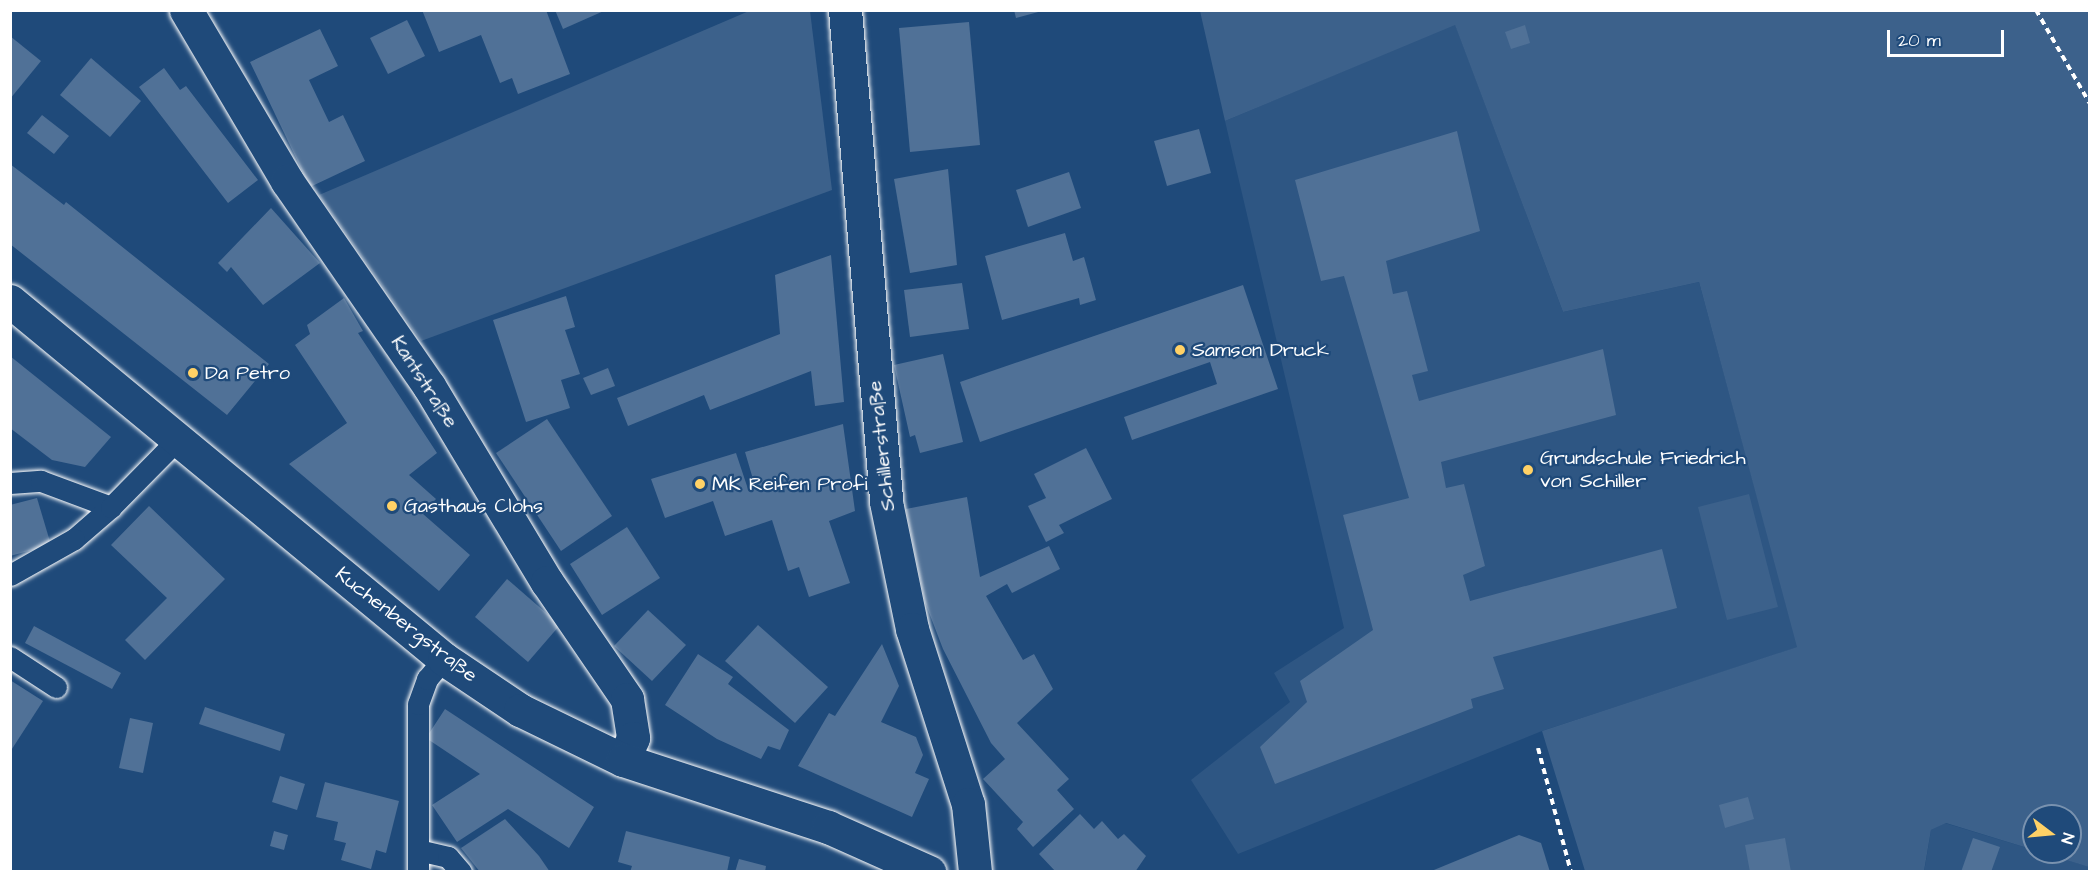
<!DOCTYPE html>
<meta charset="utf-8">
<style>
body{margin:0}
#map{position:relative;width:2100px;height:882px;overflow:hidden;background:#1f4a7a;font-family:"Architects Daughter",sans-serif}
div>[style]{position:absolute}
[style*='--x']{left:calc(var(--x)*1px);top:calc(var(--y)*1px);width:calc(var(--w)*1px);rotate:calc(var(--a)*1deg)}
.built>*{inset:0;background:#2e5683}
.green>*{inset:0;background:#3c618b}
.building>*{inset:0;background:#507197}
.path>*{height:4px;margin-top:-2px;transform-origin:0;background:repeating-linear-gradient(90deg,#fff 0 6px,transparent 0 10.5px)}
.roads{filter:drop-shadow(0 0 2px #fff) drop-shadow(0 0 2px #fff)}
.service>*{height:21px;margin:-10.5px;padding:0 10.5px;transform-origin:10.5px;border-radius:10.5px;background:#1f4a7a}
.minor>*{height:33px;margin:-16.5px;padding:0 16.5px;transform-origin:16.5px;border-radius:16.5px;background:#1f4a7a}
.secondary>*{height:33px;margin:-16.5px;padding:0 16.5px;transform-origin:16.5px;border-radius:16.5px;background:#1f4a7a}
.dots>*{width:16px;height:16px;translate:-50% -50%;box-sizing:border-box;border:3px solid #1f4a7a;border-radius:50%}
span{translate:-50% -50%;white-space:nowrap;text-align:center;line-height:1.15;-webkit-text-stroke:4.5px #1f4a7a;paint-order:stroke}
.poi-label{font-size:20px;color:#fff}
.left{translate:0 -50%;text-align:left}
.street-label{font-size:20px;color:#fff}
.frame{position:absolute;inset:0;border:12px solid #fff;pointer-events:none}
.north{position:absolute;left:2022px;top:804px;width:60px;height:60px;box-sizing:border-box;background:#1f4a7a;border:2px solid #7992af;border-radius:50%;rotate:106deg;font-size:16px;font-weight:700;line-height:24px;text-align:center;color:#fff}
.north::after{content:'';display:block;margin:auto;width:21px;height:27px;background:#ffd166;clip-path:polygon(50% 0,100% 100%,50% 72%,0 100%)}
.scale{position:absolute;left:1887px;top:30px;width:117px;height:27px;box-sizing:border-box;border:3px solid #fff;border-top:0;padding-left:8px;font-size:18px;line-height:21px;white-space:nowrap;color:#fff;-webkit-text-stroke:4px #1f4a7a;paint-order:stroke}
</style>
<div id="map">
<div class="built">
<div style="clip-path:polygon(1455px 24px,1563px 312px,1699px 282px,1798px 647px,1542px 731px,1238px 854px,1191px 780px,1290px 702px,1274px 673px,1344px 628px,1225px 121px)"></div>
<div style="clip-path:polygon(1945px 823px,2090px 867px,2089px 872px,1924px 872px,1931px 830px)"></div>
</div>
<div class="green">
<div style="clip-path:polygon(749px 11px,810px 11px,832px 190px,421px 341px,319px 195px)"></div>
<div style="clip-path:polygon(1200px 11px,2089px 11px,2089px 867px,2040px 852px,2070px 852px,2070px 816px,2034px 816px,2034px 850px,1946px 823px,1931px 830px,1924px 871px,1585px 871px,1542px 731px,1797px 647px,1699px 282px,1563px 312px,1455px 25px,1225px 121px)"></div>
<div style="clip-path:polygon(1749px 494px,1778px 607px,1727px 620px,1698px 507px)"></div>
</div>
<div class="building">
<div style="clip-path:polygon(422px 10px,546px 10px,570px 74px,518px 94px,512px 78px,500px 83px,481px 35px,439px 52px)"></div>
<div style="clip-path:polygon(555px 10px,606px 10px,563px 29px)"></div>
<div style="clip-path:polygon(1014px 10px,1041px 10px,1042px 11px,1016px 18px)"></div>
<div style="clip-path:polygon(407px 20px,425px 56px,388px 74px,370px 38px)"></div>
<div style="clip-path:polygon(969px 22px,980px 145px,910px 152px,899px 28px)"></div>
<div style="clip-path:polygon(1525px 25px,1530px 43px,1511px 49px,1505px 32px)"></div>
<div style="clip-path:polygon(320px 29px,338px 66px,309px 80px,329px 122px,343px 115px,365px 161px,310px 187px,250px 62px)"></div>
<div style="clip-path:polygon(10px 36px,41px 61px,10px 99px)"></div>
<div style="clip-path:polygon(91px 58px,141px 101px,110px 137px,60px 95px)"></div>
<div style="clip-path:polygon(164px 68px,180px 90px,186px 86px,258px 180px,228px 203px,139px 87px)"></div>
<div style="clip-path:polygon(42px 115px,69px 136px,54px 154px,27px 133px)"></div>
<div style="clip-path:polygon(1199px 129px,1211px 173px,1167px 186px,1154px 141px)"></div>
<div style="clip-path:polygon(1457px 131px,1480px 231px,1386px 261px,1393px 294px,1407px 291px,1428px 371px,1412px 375px,1419px 401px,1603px 349px,1616px 415px,1441px 462px,1446px 488px,1464px 484px,1485px 566px,1463px 575px,1470px 601px,1662px 549px,1677px 608px,1493px 657px,1504px 689px,1471px 699px,1473px 708px,1275px 784px,1260px 747px,1307px 702px,1300px 681px,1373px 630px,1343px 515px,1409px 498px,1344px 276px,1321px 281px,1295px 180px)"></div>
<div style="clip-path:polygon(10px 164px,64px 205px,66px 202px,269px 364px,227px 415px,10px 244px)"></div>
<div style="clip-path:polygon(948px 169px,957px 265px,910px 273px,894px 179px)"></div>
<div style="clip-path:polygon(1069px 172px,1081px 208px,1028px 227px,1016px 190px)"></div>
<div style="clip-path:polygon(271px 208px,320px 263px,263px 305px,231px 267px,227px 272px,218px 263px)"></div>
<div style="clip-path:polygon(1065px 233px,1073px 261px,1084px 257px,1096px 300px,1080px 305px,1079px 298px,1002px 320px,985px 256px)"></div>
<div style="clip-path:polygon(831px 255px,844px 402px,815px 406px,811px 371px,710px 410px,704px 395px,628px 426px,617px 398px,780px 334px,775px 275px)"></div>
<div style="clip-path:polygon(962px 283px,969px 329px,910px 337px,904px 290px)"></div>
<div style="clip-path:polygon(1243px 285px,1278px 389px,1132px 440px,1124px 417px,1217px 384px,1210px 362px,980px 442px,960px 382px)"></div>
<div style="clip-path:polygon(566px 296px,575px 327px,565px 330px,580px 374px,561px 380px,570px 408px,526px 422px,493px 320px)"></div>
<div style="clip-path:polygon(344px 298px,363px 331px,358px 333px,437px 453px,409px 475px,436px 499px,423px 514px,470px 555px,439px 591px,289px 464px,347px 423px,295px 345px,310px 334px,307px 325px)"></div>
<div style="clip-path:polygon(943px 354px,963px 442px,920px 453px,915px 435px,910px 437px,894px 365px)"></div>
<div style="clip-path:polygon(10px 356px,111px 437px,85px 467px,52px 460px,10px 428px)"></div>
<div style="clip-path:polygon(608px 368px,615px 386px,591px 395px,583px 378px)"></div>
<div style="clip-path:polygon(547px 419px,612px 516px,561px 551px,496px 453px)"></div>
<div style="clip-path:polygon(843px 424px,855px 511px,829px 521px,850px 583px,809px 597px,799px 567px,788px 571px,772px 520px,725px 536px,713px 501px,665px 518px,651px 479px,736px 453px,748px 489px,755px 486px,745px 452px)"></div>
<div style="clip-path:polygon(1086px 448px,1112px 499px,1059px 525px,1064px 533px,1046px 542px,1028px 506px,1046px 498px,1034px 474px)"></div>
<div style="clip-path:polygon(967px 497px,980px 577px,1049px 546px,1060px 569px,1012px 593px,1007px 584px,986px 596px,1023px 660px,1034px 654px,1053px 689px,1017px 723px,1069px 779px,1057px 790px,1074px 809px,1033px 847px,1017px 829px,1023px 822px,983px 779px,1005px 759px,991px 743px,943px 649px,925px 602px,906px 509px)"></div>
<div style="clip-path:polygon(37px 498px,51px 545px,10px 556px,10px 505px)"></div>
<div style="clip-path:polygon(149px 506px,225px 579px,145px 660px,125px 640px,167px 598px,111px 545px)"></div>
<div style="clip-path:polygon(627px 527px,660px 578px,602px 615px,570px 564px)"></div>
<div style="clip-path:polygon(507px 579px,560px 625px,528px 662px,475px 617px)"></div>
<div style="clip-path:polygon(648px 610px,686px 645px,652px 681px,614px 646px)"></div>
<div style="clip-path:polygon(758px 625px,828px 687px,795px 723px,725px 661px)"></div>
<div style="clip-path:polygon(34px 626px,121px 673px,112px 689px,25px 643px)"></div>
<div style="clip-path:polygon(882px 644px,899px 686px,881px 722px,916px 737px,923px 755px,915px 773px,929px 779px,912px 817px,798px 766px,829px 713px,835px 716px)"></div>
<div style="clip-path:polygon(698px 654px,733px 677px,728px 684px,789px 730px,780px 750px,768px 746px,761px 759px,717px 739px,665px 705px)"></div>
<div style="clip-path:polygon(10px 680px,43px 701px,10px 752px)"></div>
<div style="clip-path:polygon(205px 707px,285px 734px,280px 751px,199px 724px)"></div>
<div style="clip-path:polygon(445px 709px,594px 807px,569px 848px,508px 809px,457px 842px,432px 805px,480px 774px,426px 738px)"></div>
<div style="clip-path:polygon(130px 718px,153px 723px,143px 773px,119px 768px)"></div>
<div style="clip-path:polygon(280px 776px,305px 784px,297px 810px,272px 802px)"></div>
<div style="clip-path:polygon(325px 782px,399px 801px,386px 853px,376px 850px,371px 869px,341px 860px,346px 843px,334px 840px,338px 822px,316px 817px)"></div>
<div style="clip-path:polygon(1748px 797px,1754px 819px,1725px 828px,1719px 805px)"></div>
<div style="clip-path:polygon(1080px 814px,1094px 829px,1102px 821px,1118px 839px,1124px 834px,1146px 856px,1135px 872px,1056px 872px,1039px 854px)"></div>
<div style="clip-path:polygon(505px 819px,539px 856px,550px 872px,480px 872px,461px 848px)"></div>
<div style="clip-path:polygon(274px 831px,288px 835px,284px 850px,270px 846px)"></div>
<div style="clip-path:polygon(626px 831px,730px 857px,727px 872px,630px 872px,632px 866px,618px 862px)"></div>
<div style="clip-path:polygon(1519px 835px,1541px 843px,1550px 872px,1429px 872px)"></div>
<div style="clip-path:polygon(1785px 838px,1791px 872px,1750px 872px,1745px 845px)"></div>
<div style="clip-path:polygon(1973px 838px,2000px 847px,1991px 872px,1961px 872px)"></div>
<div style="clip-path:polygon(739px 859px,766px 866px,765px 872px,735px 872px)"></div>
</div>
<div class="path">
<div style="--x:2036;--y:10;--w:108;--a:60.1"></div>
<div style="--x:1538;--y:748;--w:128;--a:75.1"></div>
</div>
<div class="roads">
<div class="service">
<div style="--x:10;--y:483;--w:31;--a:-4"></div>
<div style="--x:41;--y:481;--w:75;--a:20.4"></div>
<div style="--x:111;--y:507;--w:49;--a:139.1"></div>
<div style="--x:74;--y:539;--w:73;--a:150.6"></div>
<div style="--x:111;--y:507;--w:98;--a:-45.4"></div>
<div style="--x:10;--y:657;--w:55;--a:33.1"></div>
<div style="--x:418;--y:850;--w:31;--a:13"></div>
<div style="--x:448;--y:857;--w:20;--a:49"></div>
<div style="--x:418;--y:872;--w:168;--a:-90"></div>
<div style="--x:418;--y:704;--w:27;--a:-70"></div>
<div style="--x:427;--y:679;--w:26;--a:-50"></div>
</div>
<div class="minor">
<div style="--x:186;--y:10;--w:199;--a:59.4"></div>
<div style="--x:287;--y:181;--w:249;--a:55.3"></div>
<div style="--x:429;--y:386;--w:229;--a:59"></div>
<div style="--x:547;--y:582;--w:142;--a:55.6"></div>
<div style="--x:627;--y:699;--w:39;--a:81"></div>
<div style="--x:633;--y:738;--w:24;--a:114"></div>
<div style="--x:845;--y:10;--w:494;--a:85.2"></div>
<div style="--x:886;--y:502;--w:130;--a:78.4"></div>
<div style="--x:912;--y:629;--w:184;--a:72.3"></div>
<div style="--x:968;--y:804;--w:68;--a:84.1"></div>
</div>
<div class="secondary">
<div style="--x:10;--y:301;--w:563;--a:39.52"></div>
<div style="--x:444;--y:659;--w:92;--a:33.9"></div>
<div style="--x:520;--y:710;--w:114;--a:25.9"></div>
<div style="--x:623;--y:760;--w:216;--a:18.1"></div>
<div style="--x:828;--y:827;--w:111;--a:24"></div>
</div>
</div>
<div class="dots">
<div style="left:1180px;top:350px;background:#ffd166"></div>
<div style="left:193px;top:373px;background:#ffd166"></div>
<div style="left:1528px;top:470px;background:#ffd166"></div>
<div style="left:700px;top:484px;background:#ffd166"></div>
<div style="left:392px;top:506px;background:#ffd166"></div>
</div>
<div class="poi-label">
<span class="left" style="left:1192px;top:350px">Samson Druck</span>
<span class="left" style="left:205px;top:373px">Da Petro</span>
<span class="left" style="left:1540px;top:470px">Grundschule Friedrich<br>von Schiller</span>
<span class="left" style="left:712px;top:484px">MK Reifen Profi</span>
<span class="left" style="left:404px;top:506px">Gasthaus Clohs</span>
</div>
<div class="street-label">
<span style="left:424px;top:382px;rotate:57deg">Kantstraße</span>
<span style="left:882px;top:446px;rotate:-96deg">Schillerstraße</span>
<span style="left:406px;top:625px;rotate:38deg">Kuchenbergstraße</span>
</div>
<div class="frame"></div>
<div class="north">N</div>
<div class="scale">20 m</div>
</div>
